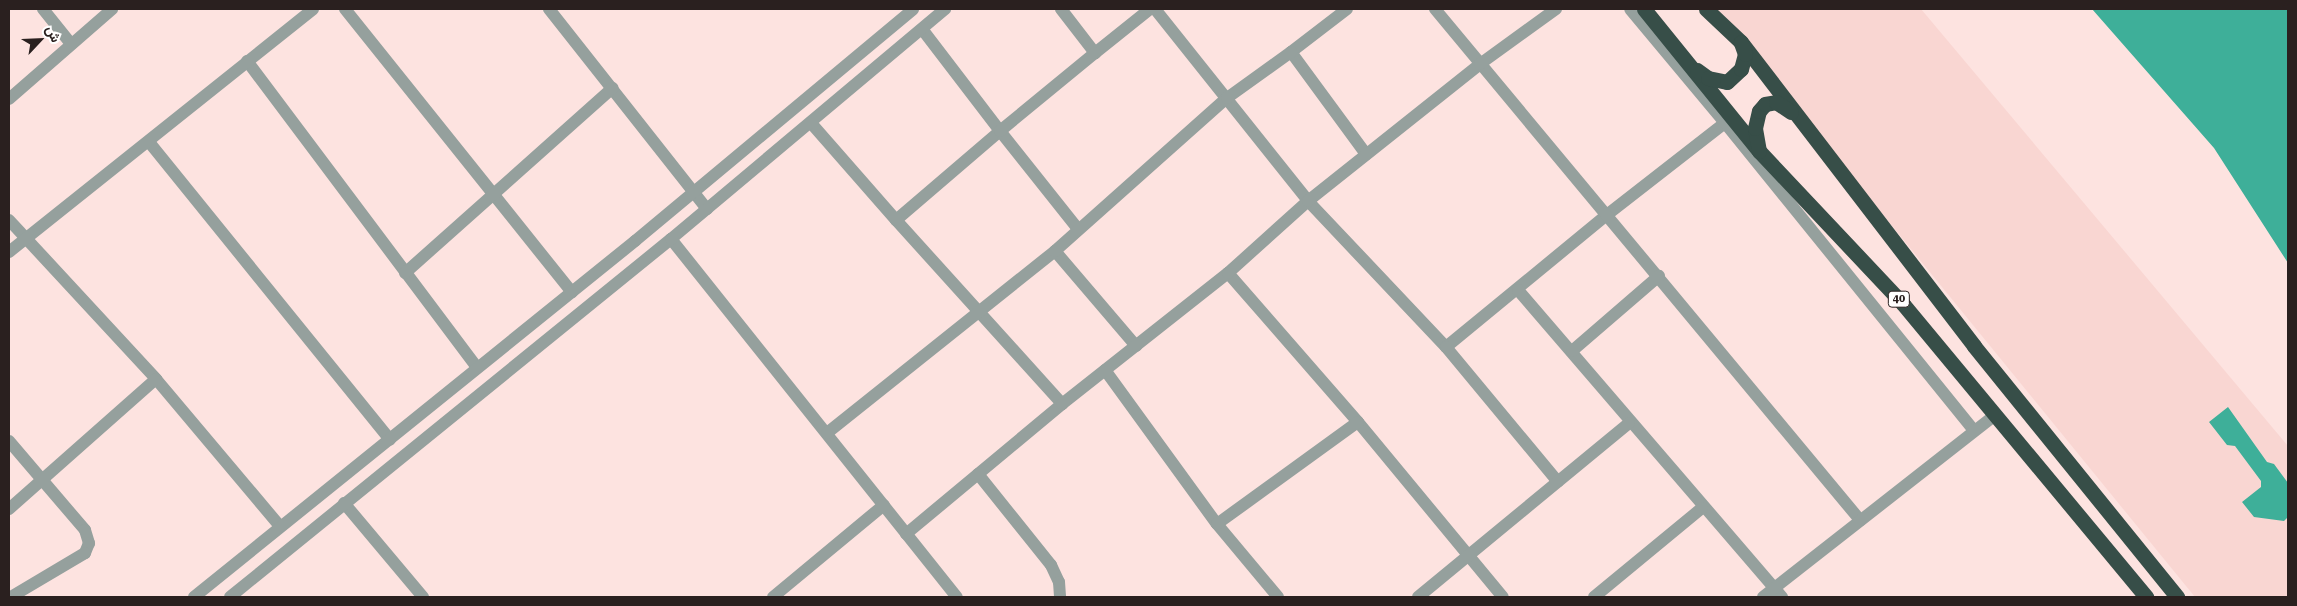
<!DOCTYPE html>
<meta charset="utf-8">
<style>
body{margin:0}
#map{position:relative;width:2297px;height:606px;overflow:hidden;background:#fde3e0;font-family:"Roboto Serif",Vazirmatn,serif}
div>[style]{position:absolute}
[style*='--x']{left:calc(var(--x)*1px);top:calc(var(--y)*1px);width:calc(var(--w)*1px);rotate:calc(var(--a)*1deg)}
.built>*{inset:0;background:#f9d6d2}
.water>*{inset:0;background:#3eaf99}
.minor>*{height:12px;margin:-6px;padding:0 6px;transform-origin:6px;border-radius:6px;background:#95a09d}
.highway>*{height:15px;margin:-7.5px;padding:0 7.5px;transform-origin:7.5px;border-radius:7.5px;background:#374e48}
span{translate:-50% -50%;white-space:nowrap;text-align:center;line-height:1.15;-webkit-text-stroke:5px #fff;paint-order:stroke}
.shield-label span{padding:1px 4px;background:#fff;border:1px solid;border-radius:4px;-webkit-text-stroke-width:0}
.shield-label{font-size:11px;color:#2a201f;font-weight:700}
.frame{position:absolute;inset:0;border:10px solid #2a201f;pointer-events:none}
.north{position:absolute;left:15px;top:15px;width:50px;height:50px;-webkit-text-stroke:4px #fff;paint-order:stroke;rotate:65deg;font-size:14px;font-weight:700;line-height:20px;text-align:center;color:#2a201f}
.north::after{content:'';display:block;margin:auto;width:18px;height:22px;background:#2a201f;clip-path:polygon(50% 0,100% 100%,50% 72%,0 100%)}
</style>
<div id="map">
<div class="built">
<div style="clip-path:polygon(1715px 9px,1921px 9px,2288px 446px,2288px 597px,2195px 597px)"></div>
</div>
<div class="water">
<div style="clip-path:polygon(2092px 9px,2288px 9px,2288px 263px,2214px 148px)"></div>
<div style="clip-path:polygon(2228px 407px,2267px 462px,2274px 464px,2288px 483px,2288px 517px,2284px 521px,2254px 517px,2242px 502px,2261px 487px,2261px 481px,2235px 446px,2227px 445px,2209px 422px)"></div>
</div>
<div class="minor">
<div style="--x:43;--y:9;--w:45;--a:51.3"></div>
<div style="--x:345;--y:9;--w:363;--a:51.3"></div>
<div style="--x:549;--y:9;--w:255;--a:51.7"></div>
<div style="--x:1061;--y:9;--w:56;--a:52.3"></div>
<div style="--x:1095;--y:53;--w:70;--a:-38.7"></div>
<div style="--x:1155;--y:9;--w:246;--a:51.4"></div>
<div style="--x:1308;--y:201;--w:201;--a:46.6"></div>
<div style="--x:1446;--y:347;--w:210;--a:-39.4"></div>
<div style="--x:1608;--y:214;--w:148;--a:-37.9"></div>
<div style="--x:1725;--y:123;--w:148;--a:-129.8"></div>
<div style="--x:1347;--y:9;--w:71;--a:142.5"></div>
<div style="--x:1291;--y:52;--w:127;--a:53.7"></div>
<div style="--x:1435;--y:9;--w:665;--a:50.25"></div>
<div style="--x:922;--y:29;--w:128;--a:52.6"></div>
<div style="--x:1000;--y:131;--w:137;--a:139.4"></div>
<div style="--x:896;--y:220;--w:248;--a:47.9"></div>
<div style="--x:247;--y:61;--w:383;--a:53.1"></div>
<div style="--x:9;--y:99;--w:137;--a:-41.1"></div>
<div style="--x:811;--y:123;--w:129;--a:48.8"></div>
<div style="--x:1725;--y:123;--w:395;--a:51"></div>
<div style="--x:149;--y:142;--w:383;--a:51"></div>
<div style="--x:9;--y:220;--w:217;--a:47.2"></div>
<div style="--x:156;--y:379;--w:192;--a:49.9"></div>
<div style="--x:1078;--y:229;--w:125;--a:-128.5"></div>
<div style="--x:1000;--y:131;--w:123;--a:-39.4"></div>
<div style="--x:671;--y:239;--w:458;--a:51.4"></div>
<div style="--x:1055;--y:251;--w:125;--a:49.5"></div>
<div style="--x:9;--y:252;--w:389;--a:-38.6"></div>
<div style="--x:405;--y:273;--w:278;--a:-41.7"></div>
<div style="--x:1228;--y:273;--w:198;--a:48.9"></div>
<div style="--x:1358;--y:422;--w:227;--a:50.4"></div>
<div style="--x:1518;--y:290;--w:405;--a:49.3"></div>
<div style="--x:1446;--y:347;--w:175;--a:50.3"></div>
<div style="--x:1572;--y:351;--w:115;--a:-40.8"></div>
<div style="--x:1105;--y:370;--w:190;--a:54"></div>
<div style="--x:1217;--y:524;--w:95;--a:50.1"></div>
<div style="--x:827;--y:433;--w:292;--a:-38.6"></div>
<div style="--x:1055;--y:251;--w:230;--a:-41.7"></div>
<div style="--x:1227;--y:98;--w:79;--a:-35.7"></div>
<div style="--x:9;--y:441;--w:117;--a:49.5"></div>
<div style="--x:85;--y:530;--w:14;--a:73"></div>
<div style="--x:89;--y:543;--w:11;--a:112"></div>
<div style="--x:85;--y:553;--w:86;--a:149.3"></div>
<div style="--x:978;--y:474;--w:117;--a:51.3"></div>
<div style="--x:1051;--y:565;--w:19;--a:65"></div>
<div style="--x:1059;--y:582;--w:15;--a:86"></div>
<div style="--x:344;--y:503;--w:123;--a:50"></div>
<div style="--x:9;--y:509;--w:196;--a:-41.5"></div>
<div style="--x:1217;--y:524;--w:174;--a:-35.9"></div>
<div style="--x:906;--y:534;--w:203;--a:-39.8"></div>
<div style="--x:1062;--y:404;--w:211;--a:-38.3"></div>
<div style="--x:1228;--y:273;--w:108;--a:-42"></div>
<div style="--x:1308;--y:201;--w:220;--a:-38.5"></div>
<div style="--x:1480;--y:64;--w:94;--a:-35.9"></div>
<div style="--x:194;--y:597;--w:567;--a:-38.91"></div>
<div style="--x:635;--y:241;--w:362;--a:-39.8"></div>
<div style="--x:230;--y:597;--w:568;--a:-39.07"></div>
<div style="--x:671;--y:239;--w:358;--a:-40"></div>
<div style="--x:773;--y:597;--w:144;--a:-39.7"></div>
<div style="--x:1418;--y:597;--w:273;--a:-39.5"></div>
<div style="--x:1594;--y:597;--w:140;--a:-39.5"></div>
<div style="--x:1763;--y:597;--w:293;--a:-38.1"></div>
</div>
<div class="highway">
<div style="--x:1644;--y:9;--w:183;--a:51"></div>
<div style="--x:1759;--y:151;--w:210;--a:46.7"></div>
<div style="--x:1903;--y:304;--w:381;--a:50.3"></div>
<div style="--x:1706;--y:9;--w:48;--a:43.3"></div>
<div style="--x:1741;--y:42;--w:383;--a:52.5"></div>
<div style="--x:1974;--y:346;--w:323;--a:51"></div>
<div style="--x:1697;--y:70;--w:14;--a:36"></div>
<div style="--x:1708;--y:78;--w:19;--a:12"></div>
<div style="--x:1727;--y:82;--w:19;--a:-43"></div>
<div style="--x:1741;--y:69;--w:16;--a:-75"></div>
<div style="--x:1745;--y:54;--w:12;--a:-110"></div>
<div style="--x:1759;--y:151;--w:23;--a:-100"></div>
<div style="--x:1755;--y:128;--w:17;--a:-77"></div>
<div style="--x:1759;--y:111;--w:9;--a:-49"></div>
<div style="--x:1765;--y:104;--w:11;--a:-10"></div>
<div style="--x:1776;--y:102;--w:18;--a:34"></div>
</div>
<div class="shield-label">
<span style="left:1899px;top:299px">40</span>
</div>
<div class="frame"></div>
<div class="north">ش</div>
</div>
